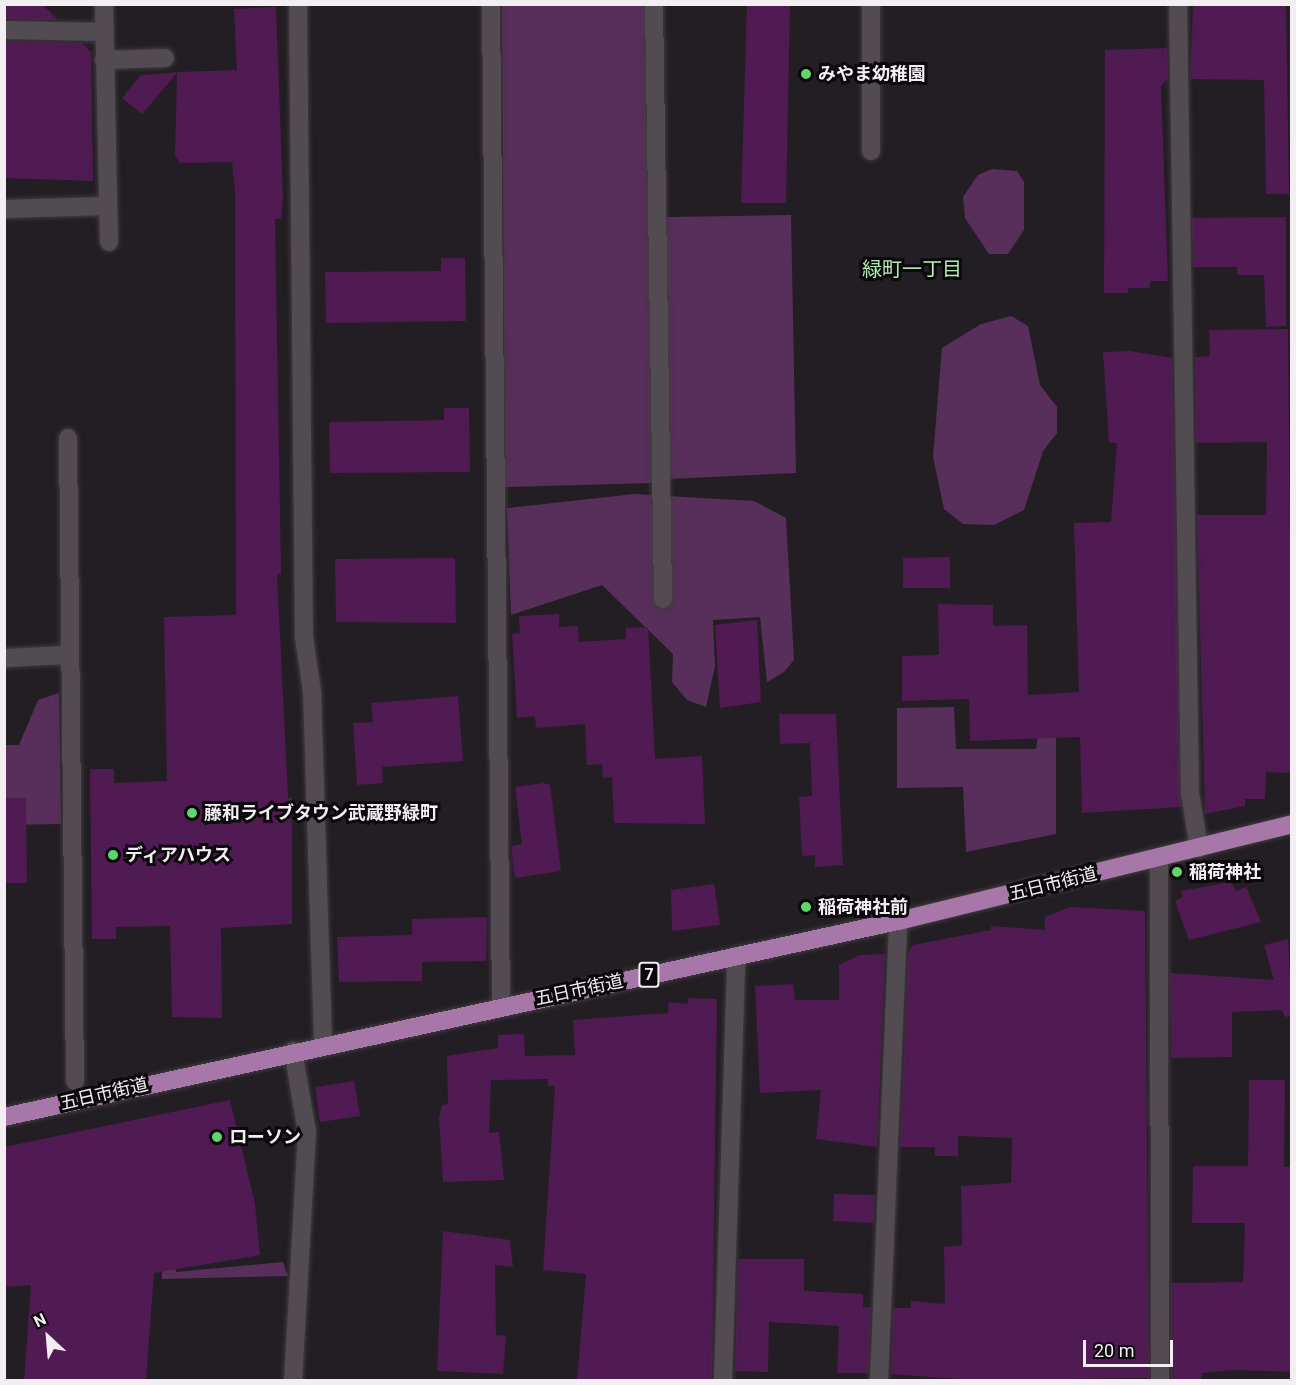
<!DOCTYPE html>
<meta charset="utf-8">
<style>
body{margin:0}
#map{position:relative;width:1296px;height:1385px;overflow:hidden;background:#231e23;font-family:Roboto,"Noto Sans JP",sans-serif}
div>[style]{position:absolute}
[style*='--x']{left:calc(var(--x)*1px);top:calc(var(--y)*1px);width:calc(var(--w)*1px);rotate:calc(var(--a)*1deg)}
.green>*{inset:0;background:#582e5a}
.building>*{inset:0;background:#501a53}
.roads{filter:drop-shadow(0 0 2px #3f3b3f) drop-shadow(0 0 2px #3f3b3f)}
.minor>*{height:18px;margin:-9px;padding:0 9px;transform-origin:9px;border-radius:9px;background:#524c52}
.major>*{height:18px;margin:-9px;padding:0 9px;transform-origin:9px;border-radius:9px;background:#a777a9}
.dots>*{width:16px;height:16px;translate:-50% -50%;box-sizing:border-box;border:3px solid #0b090b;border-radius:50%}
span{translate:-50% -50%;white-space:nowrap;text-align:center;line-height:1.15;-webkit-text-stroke:6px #0b090b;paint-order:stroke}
.shield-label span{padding:2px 4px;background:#0b090b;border:2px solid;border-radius:4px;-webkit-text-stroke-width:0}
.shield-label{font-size:16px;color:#f2eef2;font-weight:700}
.poi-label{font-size:18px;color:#f2eef2;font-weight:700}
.left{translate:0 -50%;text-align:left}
.street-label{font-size:18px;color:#f2eef2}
.neighbourhood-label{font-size:20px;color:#b1edb3}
.frame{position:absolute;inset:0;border:6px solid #f2eef2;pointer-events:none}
.north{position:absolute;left:18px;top:1307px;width:60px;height:60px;-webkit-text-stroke:4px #0b090b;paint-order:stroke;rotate:334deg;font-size:16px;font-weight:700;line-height:24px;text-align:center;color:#f2eef2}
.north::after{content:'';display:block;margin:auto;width:21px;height:27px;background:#f2eef2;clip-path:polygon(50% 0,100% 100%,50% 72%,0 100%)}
.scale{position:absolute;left:1083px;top:1340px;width:90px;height:27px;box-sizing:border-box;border:3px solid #f2eef2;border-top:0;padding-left:8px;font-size:18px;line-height:21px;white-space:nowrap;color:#f2eef2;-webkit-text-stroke:4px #0b090b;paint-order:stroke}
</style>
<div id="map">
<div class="green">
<div style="clip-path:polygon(502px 5px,645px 5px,653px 483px,505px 487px)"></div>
<div style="clip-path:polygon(992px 169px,1017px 171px,1024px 182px,1024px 230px,1008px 254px,989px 254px,965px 218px,963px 197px,978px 175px)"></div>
<div style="clip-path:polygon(791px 215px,796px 473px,670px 479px,666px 217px)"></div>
<div style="clip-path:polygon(1011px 316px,1028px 326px,1040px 385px,1057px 407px,1057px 433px,1043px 451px,1024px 510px,994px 525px,963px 524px,944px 509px,933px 457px,942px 348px,981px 324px)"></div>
<div style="clip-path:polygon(634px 494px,754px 501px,786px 518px,794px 660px,784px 672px,767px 682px,760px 617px,713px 620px,715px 666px,706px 707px,687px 700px,672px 682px,673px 654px,602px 585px,511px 615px,507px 508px)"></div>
<div style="clip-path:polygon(59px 693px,61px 824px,5px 825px,5px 745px,19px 745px,38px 700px)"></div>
<div style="clip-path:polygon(954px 707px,956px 749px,1036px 749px,1041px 716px,1056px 713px,1056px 834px,966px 852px,963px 787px,897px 788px,897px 708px)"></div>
<div style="clip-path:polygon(160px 1217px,167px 1218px,176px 1272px,283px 1262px,288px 1276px,162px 1279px)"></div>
</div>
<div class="building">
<div style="clip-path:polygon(4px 4px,42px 4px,58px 20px,4px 19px)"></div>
<div style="clip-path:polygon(747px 4px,790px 4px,786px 203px,741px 203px)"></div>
<div style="clip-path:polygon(1193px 4px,1286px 4px,1289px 194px,1266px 194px,1264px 80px,1190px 79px)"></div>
<div style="clip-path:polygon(276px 7px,283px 197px,281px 219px,275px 219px,281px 574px,277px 574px,288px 798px,292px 798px,292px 924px,221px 928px,222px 1018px,172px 1017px,170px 926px,116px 927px,116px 939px,92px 939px,90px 769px,114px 769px,114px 783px,167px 781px,164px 617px,236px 615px,235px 191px,232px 162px,180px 163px,175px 156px,177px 73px,142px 114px,122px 98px,141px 75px,178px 72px,237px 70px,234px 9px)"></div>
<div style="clip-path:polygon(4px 41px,82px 43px,91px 52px,93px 181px,4px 178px)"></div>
<div style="clip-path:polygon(1167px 48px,1168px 79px,1161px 86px,1168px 281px,1150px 281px,1150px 288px,1128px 288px,1128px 293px,1104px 293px,1105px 50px)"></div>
<div style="clip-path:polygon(1286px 217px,1286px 326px,1266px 327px,1264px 275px,1237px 275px,1237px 267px,1193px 267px,1192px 218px)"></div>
<div style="clip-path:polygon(441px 258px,465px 258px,466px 321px,326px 323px,325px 272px,441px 271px)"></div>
<div style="clip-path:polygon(1288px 329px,1292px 773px,1266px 772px,1265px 799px,1245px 799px,1245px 806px,1205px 814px,1197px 515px,1266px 515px,1267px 442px,1196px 443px,1195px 357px,1210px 356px,1209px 330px)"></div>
<div style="clip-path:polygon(1130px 351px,1172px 358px,1181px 807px,1082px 813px,1080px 737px,970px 741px,969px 699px,902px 701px,902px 656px,939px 655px,938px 604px,993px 605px,993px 626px,1027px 625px,1028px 695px,1079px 692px,1074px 523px,1111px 522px,1117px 443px,1109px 443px,1103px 352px)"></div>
<div style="clip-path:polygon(444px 408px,469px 408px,470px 472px,330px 473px,329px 422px,444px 420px)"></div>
<div style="clip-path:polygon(950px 557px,950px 588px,903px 588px,903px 558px)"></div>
<div style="clip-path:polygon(435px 558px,455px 558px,456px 623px,336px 622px,335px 559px)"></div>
<div style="clip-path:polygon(559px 614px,559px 627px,578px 626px,579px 642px,626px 639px,626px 628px,648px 627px,655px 759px,702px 756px,705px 824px,614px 823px,612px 777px,603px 778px,602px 764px,587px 765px,585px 724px,536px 728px,535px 716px,517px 718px,512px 634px,520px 633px,519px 616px)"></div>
<div style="clip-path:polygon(757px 620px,761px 702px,720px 708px,715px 625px)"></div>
<div style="clip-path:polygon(458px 696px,463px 761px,382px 767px,383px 783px,357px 785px,353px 723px,373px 722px,371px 703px)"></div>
<div style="clip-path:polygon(779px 714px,836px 714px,843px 865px,815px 867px,815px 855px,802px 856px,799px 797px,812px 796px,810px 743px,780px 744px)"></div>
<div style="clip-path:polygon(544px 783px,550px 785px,561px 871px,515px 878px,511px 846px,522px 844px,515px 787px)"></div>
<div style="clip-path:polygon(4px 798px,26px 798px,27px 883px,4px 883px)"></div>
<div style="clip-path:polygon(1231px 882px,1236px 891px,1246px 887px,1261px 922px,1189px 940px,1175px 901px,1183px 897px,1180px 891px)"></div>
<div style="clip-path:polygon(714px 884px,720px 925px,672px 931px,671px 890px)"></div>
<div style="clip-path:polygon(1070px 907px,1145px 911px,1149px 1378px,971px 1380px,891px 1374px,893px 1308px,911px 1308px,911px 1301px,945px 1304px,944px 1247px,962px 1245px,961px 1186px,1011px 1183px,1012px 1138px,958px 1136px,958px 1156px,935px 1156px,935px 1147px,900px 1147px,908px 954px,913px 945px,991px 930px,991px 926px,1045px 930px,1045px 917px)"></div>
<div style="clip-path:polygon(487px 917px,486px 961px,422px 962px,422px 981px,339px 982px,337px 937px,412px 935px,412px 919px)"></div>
<div style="clip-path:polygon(1288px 939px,1292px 1016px,1285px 1017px,1282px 1010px,1232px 1012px,1232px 1057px,1171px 1058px,1170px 973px,1274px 980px,1264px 945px)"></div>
<div style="clip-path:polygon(885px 954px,877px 1147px,816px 1139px,821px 1090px,760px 1093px,755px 986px,793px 984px,795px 1000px,839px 1000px,839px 965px,860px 955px)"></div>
<div style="clip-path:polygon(688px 998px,717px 999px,712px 1380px,577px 1380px,586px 1274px,543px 1270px,555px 1086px,548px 1086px,548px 1079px,491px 1080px,489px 1133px,499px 1132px,504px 1180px,443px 1182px,439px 1119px,442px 1105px,448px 1104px,447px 1056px,498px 1048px,498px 1035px,524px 1034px,525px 1056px,575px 1055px,573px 1020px,668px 1013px,669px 1002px,688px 1004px)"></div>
<div style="clip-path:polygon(1249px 1080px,1285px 1080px,1284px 1167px,1292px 1167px,1292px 1372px,1233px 1370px,1202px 1373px,1201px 1380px,1171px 1379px,1171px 1283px,1243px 1282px,1245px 1223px,1192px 1223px,1193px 1166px,1248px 1166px)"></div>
<div style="clip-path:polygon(354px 1081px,360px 1116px,320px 1122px,315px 1087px)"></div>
<div style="clip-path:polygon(230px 1100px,255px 1204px,260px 1255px,154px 1273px,146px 1380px,24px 1380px,31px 1285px,4px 1287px,4px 1147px)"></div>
<div style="clip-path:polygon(834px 1194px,875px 1195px,874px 1223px,833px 1221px)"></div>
<div style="clip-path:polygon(443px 1231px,510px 1240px,513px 1267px,495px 1265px,496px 1335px,506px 1336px,503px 1374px,437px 1371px)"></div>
<div style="clip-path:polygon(738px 1259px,804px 1259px,804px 1291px,863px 1294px,863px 1307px,871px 1307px,868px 1373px,837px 1373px,839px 1326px,769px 1322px,768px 1372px,735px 1371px)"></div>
</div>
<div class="roads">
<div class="minor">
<div style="--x:104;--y:4;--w:238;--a:88.8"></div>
<div style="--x:298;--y:4;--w:633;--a:89.46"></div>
<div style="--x:304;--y:637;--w:56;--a:81.7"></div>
<div style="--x:312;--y:692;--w:352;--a:88.2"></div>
<div style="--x:491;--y:4;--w:1003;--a:89.43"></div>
<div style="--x:654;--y:4;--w:595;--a:89.13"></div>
<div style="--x:1178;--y:4;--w:789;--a:89.13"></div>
<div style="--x:1190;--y:793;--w:56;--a:80.7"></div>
<div style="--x:4;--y:30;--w:100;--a:1.1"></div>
<div style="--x:104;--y:60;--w:61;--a:-1.9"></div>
<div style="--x:871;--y:151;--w:147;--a:-90"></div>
<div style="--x:4;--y:209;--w:102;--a:-1.7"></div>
<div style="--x:68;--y:438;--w:643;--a:89.38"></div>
<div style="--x:4;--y:658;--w:64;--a:-2.7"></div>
<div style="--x:1159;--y:858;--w:522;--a:89.89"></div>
<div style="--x:293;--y:1051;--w:82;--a:80.2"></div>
<div style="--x:307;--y:1132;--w:248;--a:93.2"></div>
<div style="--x:723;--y:1380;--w:424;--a:-88.2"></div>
<div style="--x:879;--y:1380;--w:459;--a:-87.6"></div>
</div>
<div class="major">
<div style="--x:4;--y:1117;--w:915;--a:-12.37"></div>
<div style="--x:898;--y:921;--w:406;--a:-13.8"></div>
</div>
</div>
<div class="dots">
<div style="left:806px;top:74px;background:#5fd56b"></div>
<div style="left:192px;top:813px;background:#5fd56b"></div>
<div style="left:113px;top:855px;background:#5fd56b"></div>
<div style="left:1177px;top:872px;background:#5fd56b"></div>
<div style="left:806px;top:907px;background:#5fd56b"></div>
<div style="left:217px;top:1137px;background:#5fd56b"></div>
</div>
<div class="shield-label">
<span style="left:649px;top:975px">7</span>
</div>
<div class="poi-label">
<span class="left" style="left:818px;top:74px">みやま幼稚園</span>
<span class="left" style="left:204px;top:813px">藤和ライブタウン武蔵野緑町</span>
<span class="left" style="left:125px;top:855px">ディアハウス</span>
<span class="left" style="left:1189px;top:872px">稲荷神社</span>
<span class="left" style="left:818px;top:907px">稲荷神社前</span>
<span class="left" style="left:229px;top:1137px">ローソン</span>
</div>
<div class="street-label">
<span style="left:1053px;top:884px;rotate:-14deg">五日市街道</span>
<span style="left:579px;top:990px;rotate:-12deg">五日市街道</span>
<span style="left:104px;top:1094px;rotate:-13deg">五日市街道</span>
</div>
<div class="neighbourhood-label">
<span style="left:912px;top:269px">緑町一丁目</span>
</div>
<div class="frame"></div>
<div class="north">N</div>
<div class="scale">20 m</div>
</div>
